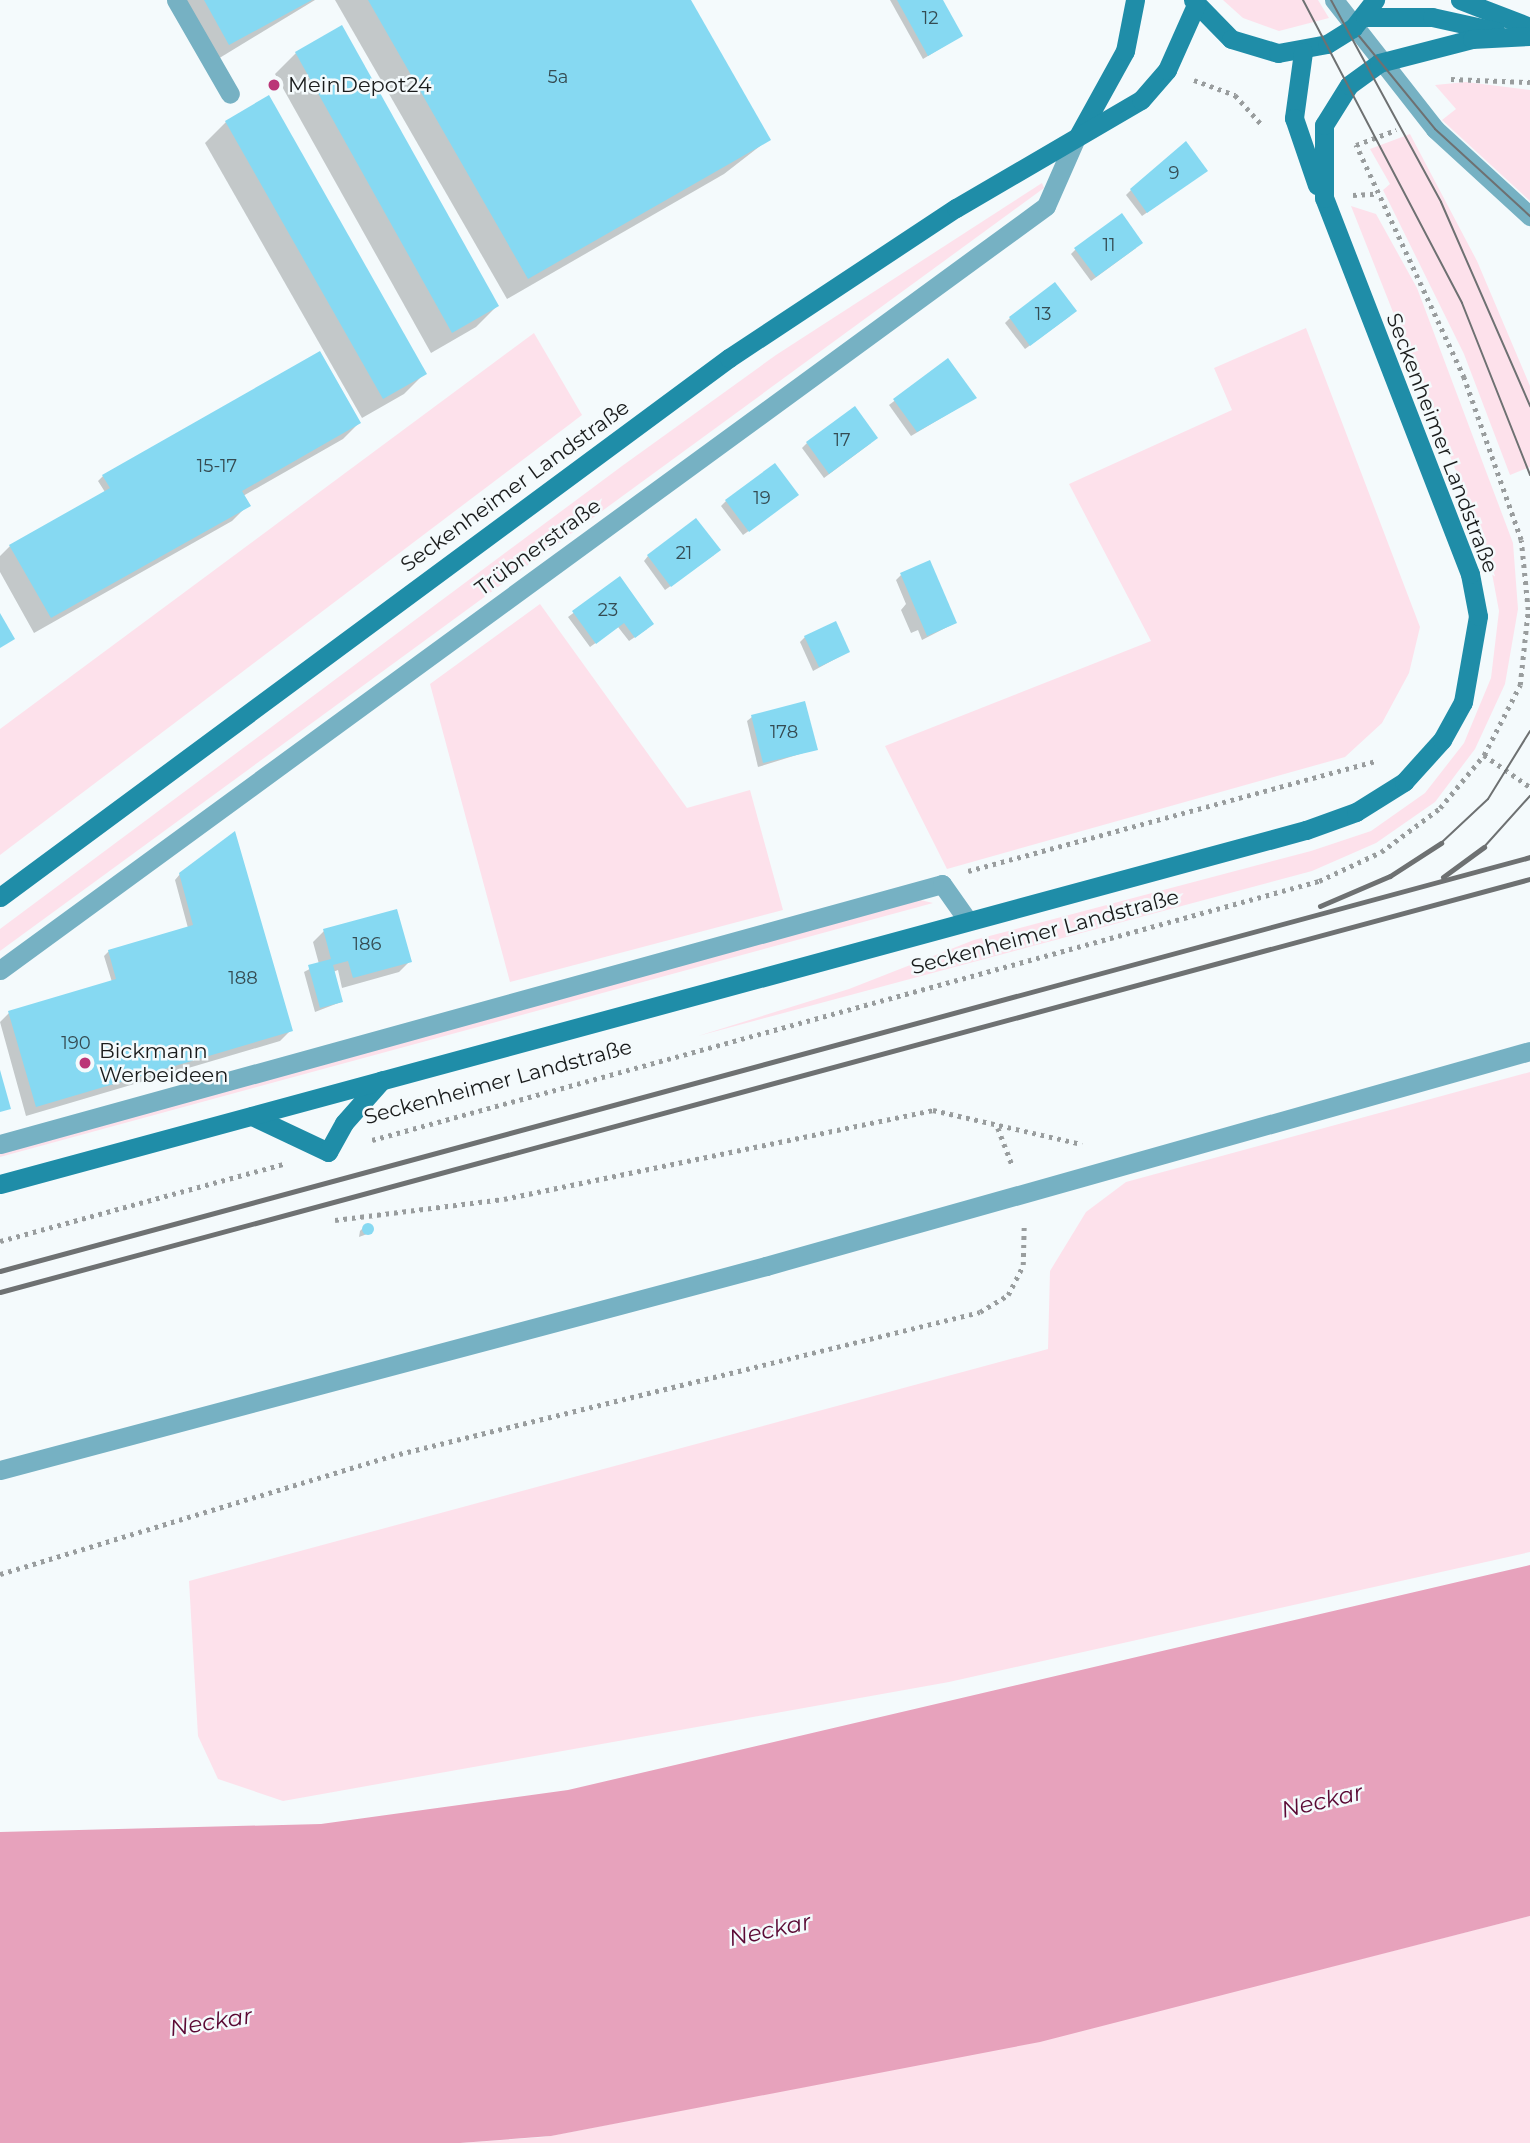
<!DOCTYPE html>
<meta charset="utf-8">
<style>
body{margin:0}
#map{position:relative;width:1530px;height:2143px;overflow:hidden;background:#f4fafc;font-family:Montserrat,sans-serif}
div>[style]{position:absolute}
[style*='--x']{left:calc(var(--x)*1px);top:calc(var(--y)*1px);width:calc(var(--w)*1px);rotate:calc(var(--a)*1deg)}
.green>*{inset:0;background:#fde1eb}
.water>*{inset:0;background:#e7a2bc}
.shadow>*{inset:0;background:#0003}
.building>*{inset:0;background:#86d9f2}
.round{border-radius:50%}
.path>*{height:4.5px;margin-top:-2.25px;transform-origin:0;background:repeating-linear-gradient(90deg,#999d9e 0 3.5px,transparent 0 8.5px)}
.service>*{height:19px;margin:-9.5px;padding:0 9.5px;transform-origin:9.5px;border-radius:9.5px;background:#76b1c3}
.minor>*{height:19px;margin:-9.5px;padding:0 9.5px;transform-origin:9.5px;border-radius:9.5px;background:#76b1c3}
.secondary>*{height:19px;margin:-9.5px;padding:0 9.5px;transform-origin:9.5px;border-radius:9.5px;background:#1f8da8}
.tram>*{height:2px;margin:-1px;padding:0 1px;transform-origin:1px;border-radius:1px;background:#6e7172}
.rail>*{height:5px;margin:-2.5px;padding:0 2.5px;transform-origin:2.5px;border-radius:2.5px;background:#6e7172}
.dots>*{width:19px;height:19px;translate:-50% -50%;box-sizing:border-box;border:4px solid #f4fafc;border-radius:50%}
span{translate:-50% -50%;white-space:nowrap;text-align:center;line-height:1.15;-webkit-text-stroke:5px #f4fafc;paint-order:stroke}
.number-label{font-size:18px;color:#354b52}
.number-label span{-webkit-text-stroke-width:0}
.poi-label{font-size:21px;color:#1a1c1c}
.left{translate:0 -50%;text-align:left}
.street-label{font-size:21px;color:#1a1c1c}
.water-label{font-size:23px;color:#5a0934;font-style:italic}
</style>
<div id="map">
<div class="green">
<div style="clip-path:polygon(1223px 0,1318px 0,1329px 18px,1279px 31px,1243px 18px)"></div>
<div style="clip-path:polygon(1466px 82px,1530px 90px,1530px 201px,1442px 120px,1456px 109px,1435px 85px)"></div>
<div style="clip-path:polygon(1410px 134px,1477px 261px,1530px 386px,1530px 467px,1510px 475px,1464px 354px,1383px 190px,1390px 184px,1370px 149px)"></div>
<div style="clip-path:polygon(1042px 183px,1044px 188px,0 951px,0 929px,622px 466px,776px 355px)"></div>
<div style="clip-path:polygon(1351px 206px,1376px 214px,1417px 288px,1513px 543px,1518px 609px,1505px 684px,1475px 749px,1435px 802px,1376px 843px,1312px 871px,698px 1036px,849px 989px,974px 940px,1311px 851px,1371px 831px,1425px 793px,1464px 743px,1491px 678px,1499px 611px,1488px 552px)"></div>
<div style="clip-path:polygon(1306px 328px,1420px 627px,1409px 673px,1382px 723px,1345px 757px,947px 869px,885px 746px,1151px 641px,1069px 484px,1232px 410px,1214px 368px)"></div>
<div style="clip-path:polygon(534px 333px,582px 415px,0 855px,0 729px)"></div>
<div style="clip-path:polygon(540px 604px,687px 808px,750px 790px,783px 910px,510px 982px,430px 684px)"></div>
<div style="clip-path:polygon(916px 899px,933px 903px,0 1157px,0 1153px)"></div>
<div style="clip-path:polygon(1530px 1072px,1530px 1552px,949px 1682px,283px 1801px,218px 1779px,198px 1736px,189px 1581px,1048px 1349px,1050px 1271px,1086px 1212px,1126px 1182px)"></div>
<div style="clip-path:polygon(1530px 1916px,1530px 2143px,460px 2143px,545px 2137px,1037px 2041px)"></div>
</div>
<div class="water">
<div style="clip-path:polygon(1530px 1565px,1530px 1916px,1040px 2042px,551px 2136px,460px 2143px,0 2143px,0 1832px,321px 1824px,568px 1790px)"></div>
</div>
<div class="shadow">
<div style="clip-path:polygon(172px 0,315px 0,208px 65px)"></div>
<div style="clip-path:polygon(335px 0,689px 0,769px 139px,724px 174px,507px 299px)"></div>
<div style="clip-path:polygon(890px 0,941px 0,961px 36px,923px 59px)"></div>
<div style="clip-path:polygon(296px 53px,497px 306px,476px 327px,431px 353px,275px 74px)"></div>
<div style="clip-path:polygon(226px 122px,425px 373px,404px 394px,362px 418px,205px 143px)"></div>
<div style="clip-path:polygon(1206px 171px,1142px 216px,1126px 195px,1131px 190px)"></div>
<div style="clip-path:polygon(1136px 248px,1091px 281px,1071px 254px,1076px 249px)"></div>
<div style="clip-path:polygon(1070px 316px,1025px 349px,1005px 323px,1010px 318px)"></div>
<div style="clip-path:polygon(947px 361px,975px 398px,911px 436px,889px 405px)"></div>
<div style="clip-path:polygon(359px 423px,343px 439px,243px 496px,248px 505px,232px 521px,34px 633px,0 572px,0 556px,10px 546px,105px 492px,98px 481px,103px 476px)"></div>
<div style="clip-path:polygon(807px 443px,871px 443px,824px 478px,802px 448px)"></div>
<div style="clip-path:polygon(791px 500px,743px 535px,721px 506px,726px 501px)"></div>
<div style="clip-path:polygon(714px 555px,665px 590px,644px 561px,648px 556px)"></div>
<div style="clip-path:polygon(901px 575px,955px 623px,922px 640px,918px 630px,911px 633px,901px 610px,906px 604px,896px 580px)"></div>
<div style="clip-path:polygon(619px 579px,647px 629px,629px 641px,618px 627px,590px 647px,568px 617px)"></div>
<div style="clip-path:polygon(805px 637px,848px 652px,813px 671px,800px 642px)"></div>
<div style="clip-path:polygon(752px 717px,816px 749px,758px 767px,747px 721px)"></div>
<div style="clip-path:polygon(180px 874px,291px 1030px,280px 1041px,26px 1116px,0 1022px,9px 1013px,112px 982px,104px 956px,109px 951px,188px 928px,175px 880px)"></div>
<div style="clip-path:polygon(324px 931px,410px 961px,399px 972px,342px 988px,338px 970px,333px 972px,341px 1002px,315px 1012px,304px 972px,319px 964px,313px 942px)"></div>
<div style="clip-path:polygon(365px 1226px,370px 1233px,359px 1237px,360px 1231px)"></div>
</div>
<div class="building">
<div style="clip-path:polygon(204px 0,312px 0,229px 45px)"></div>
<div style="clip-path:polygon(368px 0,691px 0,771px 140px,528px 279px)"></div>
<div style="clip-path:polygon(897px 0,943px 0,963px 36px,928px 56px)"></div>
<div style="clip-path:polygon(342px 25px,499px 306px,452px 333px,295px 52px)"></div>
<div style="clip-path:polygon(269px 95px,427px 374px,383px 399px,225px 121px)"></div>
<div style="clip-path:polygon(1186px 141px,1208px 171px,1147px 213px,1130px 189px)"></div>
<div style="clip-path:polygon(1122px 213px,1143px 243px,1096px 277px,1074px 248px)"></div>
<div style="clip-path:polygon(1055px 282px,1077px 311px,1030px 346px,1009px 317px)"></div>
<div style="clip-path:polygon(320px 351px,361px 423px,242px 491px,251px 506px,51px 618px,9px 545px,110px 488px,102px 475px)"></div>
<div style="clip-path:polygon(948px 358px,977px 398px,917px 432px,893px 399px)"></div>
<div style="clip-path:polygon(855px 406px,878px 438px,829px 474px,806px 442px)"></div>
<div style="clip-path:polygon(775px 463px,799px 495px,749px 532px,725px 500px)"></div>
<div style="clip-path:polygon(696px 518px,721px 550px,671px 587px,647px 555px)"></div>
<div style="clip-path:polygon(930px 560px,957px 623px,927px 636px,900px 573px)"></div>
<div style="clip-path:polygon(620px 576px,654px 624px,635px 638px,624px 623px,596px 644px,572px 611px)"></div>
<div style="clip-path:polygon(0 613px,15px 639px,0 648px)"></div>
<div style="clip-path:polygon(836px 621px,850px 652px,819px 667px,804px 636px)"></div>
<div style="clip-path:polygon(805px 701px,818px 750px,763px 763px,751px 715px)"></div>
<div style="clip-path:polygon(235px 831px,293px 1031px,36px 1107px,8px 1011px,116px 979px,108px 950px,193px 925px,179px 873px)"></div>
<div style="clip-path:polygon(397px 909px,412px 962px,353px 978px,348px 961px,333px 965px,343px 1002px,320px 1008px,308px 965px,331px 959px,323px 929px)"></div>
<div style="clip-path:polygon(0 1070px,11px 1109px,0 1112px)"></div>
<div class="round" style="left:362px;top:1223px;width:12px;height:12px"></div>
</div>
<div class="path">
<div style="--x:1451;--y:79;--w:79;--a:2.2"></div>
<div style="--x:1194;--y:80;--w:44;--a:20.1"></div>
<div style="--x:1235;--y:95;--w:42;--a:47.9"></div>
<div style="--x:1353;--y:195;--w:22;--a:-3"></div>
<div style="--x:1484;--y:755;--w:56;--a:34.8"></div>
<div style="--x:968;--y:871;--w:422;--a:-15.1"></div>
<div style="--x:998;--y:1128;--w:39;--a:69"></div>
<div style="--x:372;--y:1140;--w:982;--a:-15.3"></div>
<div style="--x:1319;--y:881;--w:68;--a:-25.1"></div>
<div style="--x:1381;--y:852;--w:74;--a:-36.7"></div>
<div style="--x:1440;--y:808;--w:69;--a:-50.3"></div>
<div style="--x:1484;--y:755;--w:79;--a:-62.8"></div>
<div style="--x:1520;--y:685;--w:75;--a:-83.9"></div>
<div style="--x:1528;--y:610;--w:70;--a:-95.7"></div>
<div style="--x:1521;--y:540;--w:172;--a:-109.4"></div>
<div style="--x:1464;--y:378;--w:257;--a:-114.9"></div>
<div style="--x:1356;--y:145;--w:43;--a:-20.6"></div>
<div style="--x:335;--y:1220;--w:170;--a:-7.1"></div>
<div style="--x:504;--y:1199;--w:438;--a:-11.7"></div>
<div style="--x:933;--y:1110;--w:153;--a:12.9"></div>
<div style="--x:0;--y:1241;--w:293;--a:-15.2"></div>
<div style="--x:0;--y:1574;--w:408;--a:-16.8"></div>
<div style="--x:391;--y:1456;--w:606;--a:-13.74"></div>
<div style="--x:980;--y:1312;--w:33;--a:-31"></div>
<div style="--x:1008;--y:1295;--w:34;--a:-63"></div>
<div style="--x:1023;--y:1265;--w:42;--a:-88.6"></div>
</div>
<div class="service">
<div style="--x:176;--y:0;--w:108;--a:60.1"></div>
<div style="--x:1334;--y:0;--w:164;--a:51.9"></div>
<div style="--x:1435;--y:129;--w:129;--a:42.5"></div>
<div style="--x:0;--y:1470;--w:793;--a:-14.91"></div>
<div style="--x:766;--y:1266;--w:794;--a:-15.72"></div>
</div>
<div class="minor">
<div style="--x:0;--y:970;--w:1295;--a:-36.14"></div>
<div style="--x:1046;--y:206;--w:72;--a:-66.3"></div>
<div style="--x:0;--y:1144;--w:977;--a:-15.43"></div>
<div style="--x:942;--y:884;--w:45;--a:54.9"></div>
</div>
<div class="secondary">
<div style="--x:1193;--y:0;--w:54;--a:45.7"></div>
<div style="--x:1231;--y:39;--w:49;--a:16.6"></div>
<div style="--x:1278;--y:53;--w:50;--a:-10.4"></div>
<div style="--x:1327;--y:44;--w:31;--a:-32"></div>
<div style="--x:1353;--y:28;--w:36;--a:-52"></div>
<div style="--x:1460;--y:0;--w:75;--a:21.1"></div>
<div style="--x:1365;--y:17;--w:67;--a:0"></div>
<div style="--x:1432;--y:17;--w:65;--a:12.5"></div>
<div style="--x:1303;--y:52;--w:67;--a:97.8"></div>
<div style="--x:1294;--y:118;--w:71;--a:71.1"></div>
<div style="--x:1078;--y:136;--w:97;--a:-61.1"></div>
<div style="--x:1125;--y:51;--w:52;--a:-78.9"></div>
<div style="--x:0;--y:897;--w:907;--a:-36.48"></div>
<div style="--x:729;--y:358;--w:272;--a:-33.5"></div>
<div style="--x:956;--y:208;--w:214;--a:-30.3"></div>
<div style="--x:1141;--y:100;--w:40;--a:-49"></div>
<div style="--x:1167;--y:70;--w:71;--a:-66"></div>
<div style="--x:252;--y:1116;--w:84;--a:25.3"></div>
<div style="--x:328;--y:1152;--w:33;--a:-61"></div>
<div style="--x:344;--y:1123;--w:57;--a:-48.5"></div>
<div style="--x:0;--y:1184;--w:1353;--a:-15.17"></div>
<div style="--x:1306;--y:830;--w:53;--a:-19.8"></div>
<div style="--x:1356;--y:812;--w:57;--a:-32"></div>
<div style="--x:1404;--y:782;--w:57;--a:-47.9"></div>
<div style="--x:1442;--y:740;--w:43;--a:-61.1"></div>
<div style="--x:1463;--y:702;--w:87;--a:-80.1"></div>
<div style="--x:1478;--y:616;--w:43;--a:-100.8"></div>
<div style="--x:1470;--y:574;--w:403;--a:-111.2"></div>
<div style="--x:1324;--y:198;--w:73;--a:-90"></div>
<div style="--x:1324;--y:125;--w:47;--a:-58"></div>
<div style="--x:1349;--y:85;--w:37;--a:-36"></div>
<div style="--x:1379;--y:63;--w:96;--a:-14.5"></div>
<div style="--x:1472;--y:39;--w:58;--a:-3"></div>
</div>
<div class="tram">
<div style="--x:1303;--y:0;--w:342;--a:62.3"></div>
<div style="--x:1462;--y:303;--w:185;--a:68.4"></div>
<div style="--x:1331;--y:0;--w:230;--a:61.4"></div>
<div style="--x:1441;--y:202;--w:223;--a:66.4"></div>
<div style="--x:1359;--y:36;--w:120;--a:50.7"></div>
<div style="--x:1435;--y:129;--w:129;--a:42.5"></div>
<div style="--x:1441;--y:843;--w:64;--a:-43.1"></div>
<div style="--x:1488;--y:799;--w:80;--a:-58.3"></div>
<div style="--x:1484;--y:847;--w:69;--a:-48"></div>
</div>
<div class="rail">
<div style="--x:1443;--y:877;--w:51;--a:-36.2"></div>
<div style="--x:1320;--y:906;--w:76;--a:-23.2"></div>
<div style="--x:1390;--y:876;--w:61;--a:-32.9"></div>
<div style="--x:0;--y:1271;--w:1585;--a:-15.14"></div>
<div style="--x:0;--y:1292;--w:1585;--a:-15.11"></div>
</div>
<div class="dots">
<div style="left:274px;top:85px;background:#bb3577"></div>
<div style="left:85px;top:1063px;background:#bb3577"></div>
</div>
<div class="number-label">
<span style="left:930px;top:18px">12</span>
<span style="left:558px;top:77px">5a</span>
<span style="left:1174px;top:173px">9</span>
<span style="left:1109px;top:245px">11</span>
<span style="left:1043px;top:314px">13</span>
<span style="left:842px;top:440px">17</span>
<span style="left:217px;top:466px">15-17</span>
<span style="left:762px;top:498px">19</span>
<span style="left:684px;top:553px">21</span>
<span style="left:608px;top:610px">23</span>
<span style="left:784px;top:732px">178</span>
<span style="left:367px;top:944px">186</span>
<span style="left:243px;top:978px">188</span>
<span style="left:76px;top:1043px">190</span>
</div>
<div class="poi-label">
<span class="left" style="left:288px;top:85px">MeinDepot24</span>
<span class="left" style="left:99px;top:1063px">Bickmann<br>Werbeideen</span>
</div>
<div class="street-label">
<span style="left:1442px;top:443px;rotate:69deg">Seckenheimer Landstraße</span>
<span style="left:515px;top:486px;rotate:-36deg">Seckenheimer Landstraße</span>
<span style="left:538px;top:547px;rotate:-36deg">Trübnerstraße</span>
<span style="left:1045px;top:932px;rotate:-15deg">Seckenheimer Landstraße</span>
<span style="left:498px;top:1082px;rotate:-15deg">Seckenheimer Landstraße</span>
</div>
<div class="water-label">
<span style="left:1322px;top:1801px;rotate:-13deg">Neckar</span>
<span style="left:770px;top:1930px;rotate:-12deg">Neckar</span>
<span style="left:211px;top:2022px;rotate:-9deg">Neckar</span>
</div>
</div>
